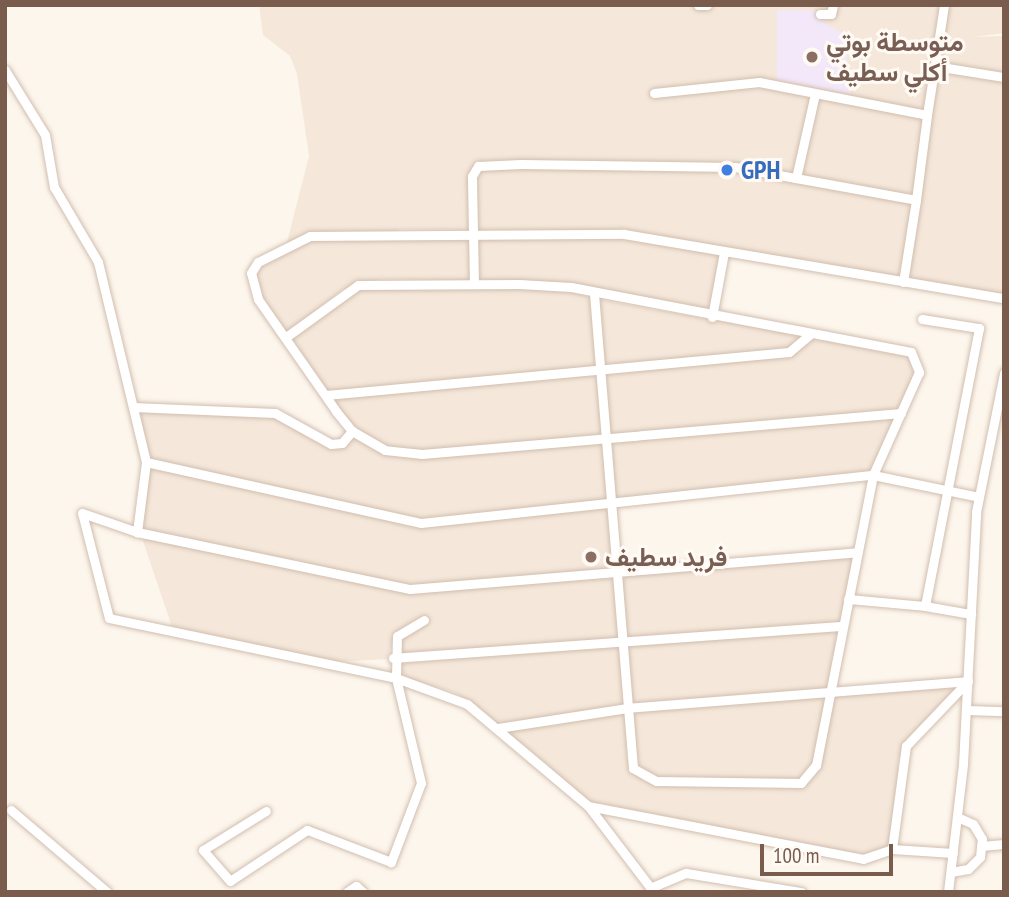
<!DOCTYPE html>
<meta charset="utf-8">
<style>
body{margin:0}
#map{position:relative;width:1009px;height:897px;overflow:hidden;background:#fdf6ec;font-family:"PT Sans Narrow",Vazirmatn,sans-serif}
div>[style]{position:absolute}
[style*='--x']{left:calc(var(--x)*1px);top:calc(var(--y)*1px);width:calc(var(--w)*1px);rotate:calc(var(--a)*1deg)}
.residential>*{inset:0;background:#f5e8da}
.education>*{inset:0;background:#f3e8fa}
.roads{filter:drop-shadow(0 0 2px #d1beb0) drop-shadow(0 0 2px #d1beb0)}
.minor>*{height:9px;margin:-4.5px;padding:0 4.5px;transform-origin:4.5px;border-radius:4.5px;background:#fff}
.dots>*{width:19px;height:19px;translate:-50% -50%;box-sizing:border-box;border:4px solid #fffaf3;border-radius:50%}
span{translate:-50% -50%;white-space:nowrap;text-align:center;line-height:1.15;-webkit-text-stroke:6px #fffaf3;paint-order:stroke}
.education-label{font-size:26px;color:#785e54;font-weight:700}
.left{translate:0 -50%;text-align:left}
.shop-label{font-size:26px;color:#366cbe;font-weight:700}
.frame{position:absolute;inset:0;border:7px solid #7a5c4d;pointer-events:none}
.scale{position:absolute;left:760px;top:844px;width:133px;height:32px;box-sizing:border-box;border:4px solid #7a5c4d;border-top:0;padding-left:9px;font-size:21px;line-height:24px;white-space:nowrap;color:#7a5c4d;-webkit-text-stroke:5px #fffaf3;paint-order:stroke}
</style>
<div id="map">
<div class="residential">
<div style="clip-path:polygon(259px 5px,830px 5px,820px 17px,833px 16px,836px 5px,942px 5px,925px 112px,756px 78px,652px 91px,755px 84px,811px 96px,794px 176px,706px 162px,581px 163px,736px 170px,913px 203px,901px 279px,625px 231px,399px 229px,398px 234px,623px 236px,721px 254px,710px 314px,554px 282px,382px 279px,343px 289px,287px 333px,260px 297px,254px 273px,286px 246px,309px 156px,297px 74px,290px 56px,263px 35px)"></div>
<div style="clip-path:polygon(947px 5px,1004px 5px,1004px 33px,973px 37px,1004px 36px,1004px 296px,906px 279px,919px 200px,799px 177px,817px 97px,928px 118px)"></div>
<div style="clip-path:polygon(381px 284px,571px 290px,591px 298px,598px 369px,327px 393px,290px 337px,358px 287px)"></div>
<div style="clip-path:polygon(596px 299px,651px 309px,803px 336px,787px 350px,603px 369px)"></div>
<div style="clip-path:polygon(809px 338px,909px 354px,917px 372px,899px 410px,609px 434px,603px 374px,786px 355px)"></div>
<div style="clip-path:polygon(598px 374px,604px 434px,423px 452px,385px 447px,353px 429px,331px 398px)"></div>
<div style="clip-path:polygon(136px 410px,275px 415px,330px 446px,352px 435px,383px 452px,604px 440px,608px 502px,421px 520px,148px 460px)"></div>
<div style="clip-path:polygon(896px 416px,871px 473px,613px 501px,610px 439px)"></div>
<div style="clip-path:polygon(149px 465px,417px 525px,608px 507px,614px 568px,410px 586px,140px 530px)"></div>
<div style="clip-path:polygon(141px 535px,410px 591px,615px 573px,621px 640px,393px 658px,395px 635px,387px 659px,318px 663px,172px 627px)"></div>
<div style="clip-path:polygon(854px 555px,841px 623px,626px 639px,620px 573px)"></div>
<div style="clip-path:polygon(840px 629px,829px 688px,630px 705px,626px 644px)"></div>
<div style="clip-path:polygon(621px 645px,624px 706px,499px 726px,456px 693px,407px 678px,395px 664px)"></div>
<div style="clip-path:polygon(956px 686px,898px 759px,898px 812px,889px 847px,863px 857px,589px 804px,504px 730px,625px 711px,627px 759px,644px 782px,795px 787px,816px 775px,833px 693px)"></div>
<div style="clip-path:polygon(828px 693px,813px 765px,801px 781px,656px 778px,635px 766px,630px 710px)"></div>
</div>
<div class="education">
<div style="clip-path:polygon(777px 10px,823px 11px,824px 23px,844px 34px,851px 94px,777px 80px)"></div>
</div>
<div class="roads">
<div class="minor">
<div style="--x:698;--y:5;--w:9;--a:0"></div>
<div style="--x:820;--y:14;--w:11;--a:0"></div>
<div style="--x:831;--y:14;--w:9;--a:-77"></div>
<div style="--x:935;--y:66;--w:70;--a:9.1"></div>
<div style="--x:5;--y:70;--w:76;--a:58.4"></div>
<div style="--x:45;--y:135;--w:53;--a:80.2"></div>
<div style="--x:54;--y:187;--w:87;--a:59.6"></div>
<div style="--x:98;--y:262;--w:206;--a:76.5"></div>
<div style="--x:146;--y:462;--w:71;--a:97.3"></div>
<div style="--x:137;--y:532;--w:58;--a:-160.9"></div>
<div style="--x:82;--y:513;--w:108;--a:75.6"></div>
<div style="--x:109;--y:618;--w:293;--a:11.8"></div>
<div style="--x:396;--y:678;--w:108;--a:76.6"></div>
<div style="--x:421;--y:783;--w:85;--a:110.8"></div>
<div style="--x:391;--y:862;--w:90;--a:-159.1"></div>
<div style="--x:307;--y:830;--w:92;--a:146.5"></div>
<div style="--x:230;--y:881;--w:41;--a:-131.1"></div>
<div style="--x:203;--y:850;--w:74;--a:-31.8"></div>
<div style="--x:654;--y:93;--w:106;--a:-6"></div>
<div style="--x:759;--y:82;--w:171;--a:11.1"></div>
<div style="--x:927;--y:115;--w:111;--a:-81.2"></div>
<div style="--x:796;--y:178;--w:86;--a:-77.3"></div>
<div style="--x:916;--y:200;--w:86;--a:-82.6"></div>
<div style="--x:474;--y:284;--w:108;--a:-91.1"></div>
<div style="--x:472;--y:176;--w:12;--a:-59"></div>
<div style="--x:478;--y:166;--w:43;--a:-2.7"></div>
<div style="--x:521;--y:164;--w:214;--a:0.8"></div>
<div style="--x:735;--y:167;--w:184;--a:10.3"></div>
<div style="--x:916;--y:200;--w:83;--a:99"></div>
<div style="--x:712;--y:317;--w:66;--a:-79.5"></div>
<div style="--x:922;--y:319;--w:58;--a:9"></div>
<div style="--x:979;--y:328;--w:283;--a:101"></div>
<div style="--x:925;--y:606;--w:47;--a:9.9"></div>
<div style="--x:286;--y:337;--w:89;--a:-35.8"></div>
<div style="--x:358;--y:285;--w:161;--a:-0.4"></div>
<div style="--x:519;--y:284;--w:52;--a:3.3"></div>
<div style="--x:571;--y:287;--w:346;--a:10.8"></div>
<div style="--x:911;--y:352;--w:22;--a:68"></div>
<div style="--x:919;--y:372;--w:113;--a:114.1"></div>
<div style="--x:873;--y:475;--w:296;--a:101.1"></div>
<div style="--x:816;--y:765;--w:23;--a:130"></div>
<div style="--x:801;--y:783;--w:145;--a:-179.2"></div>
<div style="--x:656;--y:781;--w:26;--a:-151"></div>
<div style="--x:633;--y:768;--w:474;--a:-94.7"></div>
<div style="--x:326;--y:395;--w:465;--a:-5.3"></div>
<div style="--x:789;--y:352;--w:26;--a:-40"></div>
<div style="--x:133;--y:407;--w:142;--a:2.4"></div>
<div style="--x:275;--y:413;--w:64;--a:29"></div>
<div style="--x:331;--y:444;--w:11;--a:-5"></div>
<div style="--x:342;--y:443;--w:16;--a:-50"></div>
<div style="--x:901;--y:413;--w:481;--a:175.1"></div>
<div style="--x:422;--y:454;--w:37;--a:-174"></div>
<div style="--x:385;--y:450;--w:38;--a:-150"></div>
<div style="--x:352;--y:431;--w:26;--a:-129"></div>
<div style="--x:336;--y:411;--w:136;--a:-124.9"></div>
<div style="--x:258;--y:299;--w:27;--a:-105"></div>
<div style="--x:251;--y:273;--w:13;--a:-58"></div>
<div style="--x:258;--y:262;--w:58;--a:-26.6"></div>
<div style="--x:310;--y:236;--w:314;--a:-0.4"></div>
<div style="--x:624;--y:234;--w:385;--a:9.6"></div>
<div style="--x:146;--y:462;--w:282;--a:12.5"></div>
<div style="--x:421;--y:523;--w:455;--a:-6.1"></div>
<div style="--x:873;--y:475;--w:108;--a:11.7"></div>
<div style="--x:137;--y:532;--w:279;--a:11.8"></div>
<div style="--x:410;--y:589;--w:449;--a:-4.7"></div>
<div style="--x:848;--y:599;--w:77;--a:5.2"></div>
<div style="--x:424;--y:620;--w:31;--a:149"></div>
<div style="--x:397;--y:636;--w:42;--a:91.4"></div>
<div style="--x:396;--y:678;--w:76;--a:20.1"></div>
<div style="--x:467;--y:704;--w:158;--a:40.1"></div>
<div style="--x:588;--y:806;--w:280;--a:10.9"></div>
<div style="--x:863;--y:859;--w:31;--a:-19"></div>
<div style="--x:892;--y:849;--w:104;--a:-82.3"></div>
<div style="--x:906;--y:746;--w:90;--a:-46.4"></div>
<div style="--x:393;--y:658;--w:451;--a:-4.1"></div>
<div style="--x:967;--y:710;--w:37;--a:2"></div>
<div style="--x:498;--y:728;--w:131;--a:-8.8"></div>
<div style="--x:627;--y:708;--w:342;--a:-4.5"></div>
<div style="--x:589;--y:807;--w:106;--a:52.7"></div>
<div style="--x:11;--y:810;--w:126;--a:40.5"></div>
<div style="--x:981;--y:846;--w:23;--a:-5"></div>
<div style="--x:892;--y:849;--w:61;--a:3.8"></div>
<div style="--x:951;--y:872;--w:17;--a:-10"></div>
<div style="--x:968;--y:869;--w:17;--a:-45"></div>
<div style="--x:980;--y:857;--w:18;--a:-84"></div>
<div style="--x:982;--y:839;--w:17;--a:-121"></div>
<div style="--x:973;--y:824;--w:17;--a:-156"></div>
<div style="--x:650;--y:888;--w:39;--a:-23"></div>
<div style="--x:686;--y:873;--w:117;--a:9.4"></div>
<div style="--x:347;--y:892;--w:11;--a:-34"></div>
<div style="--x:356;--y:886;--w:9;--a:41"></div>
<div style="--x:948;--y:892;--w:129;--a:-83.3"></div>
<div style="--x:963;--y:764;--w:252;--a:-87"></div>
<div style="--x:976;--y:512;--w:142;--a:-78.6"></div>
</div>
</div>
<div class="dots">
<div style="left:812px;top:57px;background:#8d6e63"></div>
<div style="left:727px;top:170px;background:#3f7fe0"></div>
<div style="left:591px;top:557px;background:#8d6e63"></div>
</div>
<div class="education-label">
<span class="left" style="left:826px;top:57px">متوسطة بوتي<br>أكلي سطيف</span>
<span class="left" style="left:605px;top:557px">فريد سطيف</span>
</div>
<div class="shop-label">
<span class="left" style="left:741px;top:170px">GPH</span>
</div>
<div class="frame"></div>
<div class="scale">100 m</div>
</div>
